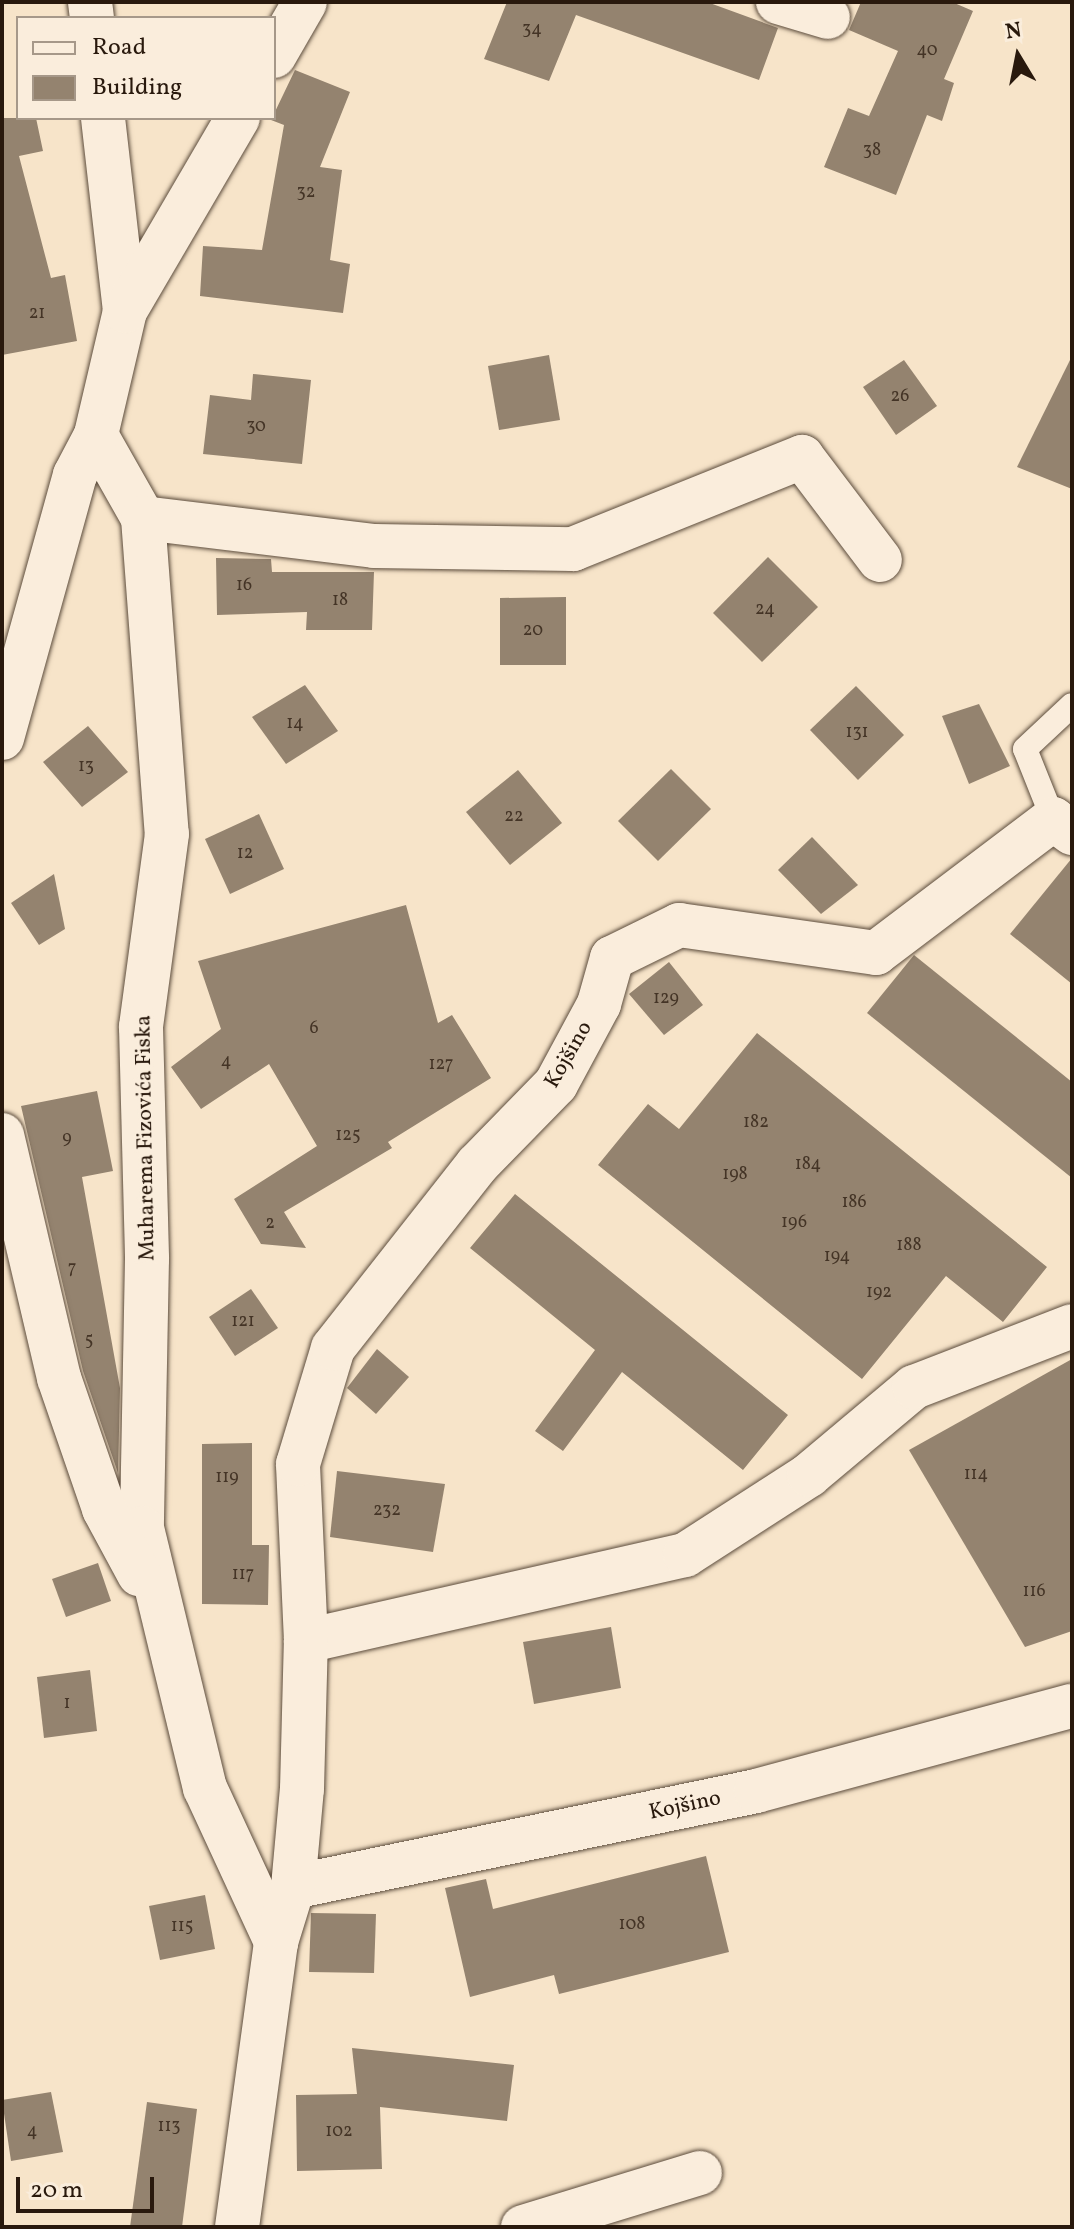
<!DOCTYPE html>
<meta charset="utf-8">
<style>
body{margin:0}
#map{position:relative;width:1074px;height:2229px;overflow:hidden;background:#f7e4c9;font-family:Vollkorn,serif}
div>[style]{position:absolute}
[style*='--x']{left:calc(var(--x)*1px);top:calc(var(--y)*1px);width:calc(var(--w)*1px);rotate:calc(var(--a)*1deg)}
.building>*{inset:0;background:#94836f}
.roads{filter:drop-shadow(0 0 2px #5c4c3c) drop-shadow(0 0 2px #5c4c3c)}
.lane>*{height:24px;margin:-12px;padding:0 12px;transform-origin:12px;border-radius:12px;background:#faeddc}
.street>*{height:44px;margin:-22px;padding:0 22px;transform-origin:22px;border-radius:22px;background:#faeddc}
span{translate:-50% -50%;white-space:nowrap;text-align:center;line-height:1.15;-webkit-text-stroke:6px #faeddc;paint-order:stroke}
.number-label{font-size:18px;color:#443426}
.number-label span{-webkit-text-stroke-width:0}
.street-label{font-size:22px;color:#29190d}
.frame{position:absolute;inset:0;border:4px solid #29190d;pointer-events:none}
.legend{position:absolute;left:16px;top:16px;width:260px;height:104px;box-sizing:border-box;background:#faeddc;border:2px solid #a69889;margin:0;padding:10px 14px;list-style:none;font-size:24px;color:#29190d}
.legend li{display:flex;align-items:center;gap:16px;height:40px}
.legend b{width:40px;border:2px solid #a69889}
.north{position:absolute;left:978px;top:16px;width:80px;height:80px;-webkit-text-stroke:6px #faeddc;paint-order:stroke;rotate:350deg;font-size:22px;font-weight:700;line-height:32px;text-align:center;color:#29190d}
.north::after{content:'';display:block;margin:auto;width:28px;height:36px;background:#29190d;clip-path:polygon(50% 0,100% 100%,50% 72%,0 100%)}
.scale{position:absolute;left:16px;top:2177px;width:138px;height:36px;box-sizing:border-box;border:4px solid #29190d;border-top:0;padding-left:10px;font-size:24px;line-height:28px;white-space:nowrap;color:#29190d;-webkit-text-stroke:6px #faeddc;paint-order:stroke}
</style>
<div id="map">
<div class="building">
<div style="clip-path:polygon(507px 2px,707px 2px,778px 28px,759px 80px,576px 15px,549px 81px,484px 59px)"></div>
<div style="clip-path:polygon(861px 2px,952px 2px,973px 11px,944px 79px,954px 83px,942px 121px,927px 115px,896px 195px,824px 167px,848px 108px,869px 116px,898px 51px,849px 30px)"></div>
<div style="clip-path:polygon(295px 70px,350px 92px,320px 167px,342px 170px,330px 260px,350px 264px,343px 313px,200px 296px,203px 246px,262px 250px,284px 125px,271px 120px)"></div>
<div style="clip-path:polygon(2px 118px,36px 118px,43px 151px,19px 156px,51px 278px,65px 275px,77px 341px,2px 355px)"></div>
<div style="clip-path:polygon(549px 355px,560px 420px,499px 430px,488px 366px)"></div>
<div style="clip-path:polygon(1072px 356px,1072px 489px,1017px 467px)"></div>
<div style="clip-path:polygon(904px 360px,937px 406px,896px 435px,863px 387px)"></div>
<div style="clip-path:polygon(253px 374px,311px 380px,302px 464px,203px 454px,210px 395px,251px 400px)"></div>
<div style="clip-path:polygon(768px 557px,818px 607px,762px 662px,713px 613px)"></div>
<div style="clip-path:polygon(216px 558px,271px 559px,272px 572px,374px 572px,372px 630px,306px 630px,307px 612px,217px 615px)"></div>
<div style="clip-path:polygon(566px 597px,566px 665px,500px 665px,500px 598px)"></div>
<div style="clip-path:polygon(305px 685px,338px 731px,286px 764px,252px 717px)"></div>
<div style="clip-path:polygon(856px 686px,904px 735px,858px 780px,810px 730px)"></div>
<div style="clip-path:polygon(979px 704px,1010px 766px,969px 784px,942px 716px)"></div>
<div style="clip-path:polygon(88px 726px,128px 772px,82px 807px,43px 762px)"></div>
<div style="clip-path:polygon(671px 769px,711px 809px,658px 861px,618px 821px)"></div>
<div style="clip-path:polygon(518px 770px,562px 823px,510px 865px,466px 812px)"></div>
<div style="clip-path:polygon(259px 814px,284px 869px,230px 894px,205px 839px)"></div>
<div style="clip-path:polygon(812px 837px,858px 885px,821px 914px,778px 870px)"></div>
<div style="clip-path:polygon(1072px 858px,1072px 984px,1010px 934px)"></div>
<div style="clip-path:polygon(54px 874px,65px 929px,39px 945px,11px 903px)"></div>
<div style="clip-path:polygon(406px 905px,438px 1023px,452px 1015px,491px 1078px,388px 1142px,392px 1148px,284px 1212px,306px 1248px,261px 1244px,234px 1199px,317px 1146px,269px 1064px,201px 1109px,171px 1067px,221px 1029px,198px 961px)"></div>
<div style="clip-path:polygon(914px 955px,1072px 1082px,1072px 1178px,867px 1013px)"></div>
<div style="clip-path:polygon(669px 962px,703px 1005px,664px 1035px,629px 994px)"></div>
<div style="clip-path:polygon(757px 1033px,1047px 1267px,1003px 1322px,946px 1276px,862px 1379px,598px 1165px,648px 1104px,679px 1129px)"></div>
<div style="clip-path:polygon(97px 1091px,113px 1171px,82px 1177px,120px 1388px,118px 1473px,83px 1371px,21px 1106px)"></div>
<div style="clip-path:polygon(515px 1194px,788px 1415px,743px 1470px,622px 1372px,563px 1451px,535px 1431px,595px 1350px,470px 1248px)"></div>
<div style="clip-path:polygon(251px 1289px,278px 1328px,235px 1356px,209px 1317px)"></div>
<div style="clip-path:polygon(377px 1349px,409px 1377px,376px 1414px,347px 1388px)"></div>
<div style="clip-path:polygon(1072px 1359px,1072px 1631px,1025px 1647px,909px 1450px)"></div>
<div style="clip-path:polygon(252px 1443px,252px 1545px,269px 1545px,268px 1605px,202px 1604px,202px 1444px)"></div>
<div style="clip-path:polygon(337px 1471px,445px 1484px,433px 1552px,330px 1537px)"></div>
<div style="clip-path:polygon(98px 1563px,111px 1601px,66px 1617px,52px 1579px)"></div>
<div style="clip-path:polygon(611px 1627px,621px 1688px,534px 1704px,523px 1642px)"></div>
<div style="clip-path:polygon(90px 1670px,97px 1731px,44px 1738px,37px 1677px)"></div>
<div style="clip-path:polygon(706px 1856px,729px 1952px,559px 1994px,554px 1975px,470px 1997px,445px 1888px,486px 1879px,493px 1909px)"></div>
<div style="clip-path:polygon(205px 1895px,215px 1949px,160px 1960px,149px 1906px)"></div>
<div style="clip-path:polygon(311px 1913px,376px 1914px,374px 1973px,309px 1972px)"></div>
<div style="clip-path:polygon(352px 2048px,514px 2065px,507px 2121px,380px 2107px,382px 2169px,297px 2171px,296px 2095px,357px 2094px)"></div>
<div style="clip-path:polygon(51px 2092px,63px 2152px,11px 2161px,2px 2100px)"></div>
<div style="clip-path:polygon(147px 2102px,197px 2109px,182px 2227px,130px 2227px)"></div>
</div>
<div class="roads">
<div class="lane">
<div style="--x:1053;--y:819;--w:75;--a:-111.8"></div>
<div style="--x:1025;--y:749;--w:64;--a:-43.1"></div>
</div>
<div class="street">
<div style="--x:90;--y:2;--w:16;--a:83"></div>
<div style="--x:778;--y:2;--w:52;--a:16.7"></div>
<div style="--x:274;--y:56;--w:62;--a:-60.1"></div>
<div style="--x:103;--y:118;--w:194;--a:83.5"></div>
<div style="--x:125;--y:311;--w:127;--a:103.2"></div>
<div style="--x:96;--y:435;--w:95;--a:60.5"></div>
<div style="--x:143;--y:518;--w:317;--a:85.7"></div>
<div style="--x:167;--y:834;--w:195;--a:97.7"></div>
<div style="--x:141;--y:1027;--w:232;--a:88.5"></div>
<div style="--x:147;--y:1259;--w:269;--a:91.1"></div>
<div style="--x:142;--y:1528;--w:268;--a:76.4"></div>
<div style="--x:205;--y:1788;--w:170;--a:65.2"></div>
<div style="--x:125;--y:311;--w:224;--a:-59.7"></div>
<div style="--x:143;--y:518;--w:233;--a:6.9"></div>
<div style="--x:374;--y:546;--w:199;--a:0.9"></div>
<div style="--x:573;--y:549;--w:247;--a:-21.9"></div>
<div style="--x:802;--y:457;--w:129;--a:52.9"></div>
<div style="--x:2;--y:738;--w:273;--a:-74.5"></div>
<div style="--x:75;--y:475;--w:45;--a:-62.3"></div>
<div style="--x:2;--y:1135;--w:250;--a:76.8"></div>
<div style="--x:59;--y:1378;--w:139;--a:71"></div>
<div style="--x:104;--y:1509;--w:74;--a:61.7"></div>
<div style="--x:306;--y:1641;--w:389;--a:-12.8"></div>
<div style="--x:685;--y:1555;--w:148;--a:-32.8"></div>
<div style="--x:809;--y:1475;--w:137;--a:-40"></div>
<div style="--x:914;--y:1387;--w:169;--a:-21.1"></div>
<div style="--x:293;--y:1887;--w:473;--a:-11.7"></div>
<div style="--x:756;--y:1791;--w:327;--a:-15.1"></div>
<div style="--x:237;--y:2227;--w:288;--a:-82.2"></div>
<div style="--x:276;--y:1942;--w:58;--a:-72.8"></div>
<div style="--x:293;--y:1887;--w:98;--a:-84.8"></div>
<div style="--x:302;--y:1789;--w:148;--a:-88.5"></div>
<div style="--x:306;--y:1641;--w:177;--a:-92.6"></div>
<div style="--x:298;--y:1464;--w:121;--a:-73.2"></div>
<div style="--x:333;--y:1348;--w:233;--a:-51.8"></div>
<div style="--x:477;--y:1165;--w:113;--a:-45.7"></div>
<div style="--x:556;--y:1084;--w:91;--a:-61.7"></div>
<div style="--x:599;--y:1004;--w:48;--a:-74.2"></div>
<div style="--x:612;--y:958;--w:75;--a:-26.2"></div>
<div style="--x:679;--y:925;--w:199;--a:8.1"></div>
<div style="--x:876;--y:953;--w:222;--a:-37.1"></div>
<div style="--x:1053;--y:819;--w:24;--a:36"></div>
<div style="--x:523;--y:2227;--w:185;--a:-17"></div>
</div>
</div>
<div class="number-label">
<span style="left:532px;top:30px">34</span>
<span style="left:927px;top:51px">40</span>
<span style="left:872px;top:151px">38</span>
<span style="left:306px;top:193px">32</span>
<span style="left:37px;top:314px">21</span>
<span style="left:900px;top:397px">26</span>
<span style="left:256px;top:427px">30</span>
<span style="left:244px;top:586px">16</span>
<span style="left:340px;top:601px">18</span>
<span style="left:765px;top:610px">24</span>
<span style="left:533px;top:631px">20</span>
<span style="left:295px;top:724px">14</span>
<span style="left:857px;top:733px">131</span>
<span style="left:86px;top:767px">13</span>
<span style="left:514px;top:817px">22</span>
<span style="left:245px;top:854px">12</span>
<span style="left:666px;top:999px">129</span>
<span style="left:314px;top:1029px">6</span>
<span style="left:226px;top:1062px">4</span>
<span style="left:441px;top:1065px">127</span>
<span style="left:756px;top:1123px">182</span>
<span style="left:348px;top:1136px">125</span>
<span style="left:67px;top:1139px">9</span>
<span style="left:808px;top:1165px">184</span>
<span style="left:735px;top:1175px">198</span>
<span style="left:854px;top:1203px">186</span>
<span style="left:794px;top:1223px">196</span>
<span style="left:270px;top:1224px">2</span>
<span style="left:909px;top:1246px">188</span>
<span style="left:837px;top:1257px">194</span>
<span style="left:72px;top:1269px">7</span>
<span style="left:879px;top:1293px">192</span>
<span style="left:243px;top:1322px">121</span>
<span style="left:89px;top:1341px">5</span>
<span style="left:976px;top:1475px">114</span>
<span style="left:227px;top:1478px">119</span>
<span style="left:387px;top:1511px">232</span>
<span style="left:243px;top:1575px">117</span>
<span style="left:1034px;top:1592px">116</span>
<span style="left:67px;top:1704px">1</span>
<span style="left:632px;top:1925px">108</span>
<span style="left:182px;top:1927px">115</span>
<span style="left:169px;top:2127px">113</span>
<span style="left:32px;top:2132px">4</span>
<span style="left:339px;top:2132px">102</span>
</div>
<div class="street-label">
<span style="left:569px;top:1055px;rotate:-60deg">Kojšino</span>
<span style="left:146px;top:1138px;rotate:-91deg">Muharema Fizovića Fiska</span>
<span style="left:685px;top:1806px;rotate:-12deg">Kojšino</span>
</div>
<div class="frame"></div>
<ul class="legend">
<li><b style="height:10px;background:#faeddc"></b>Road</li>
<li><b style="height:22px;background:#94836f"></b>Building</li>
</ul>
<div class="north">N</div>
<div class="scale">20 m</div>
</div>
